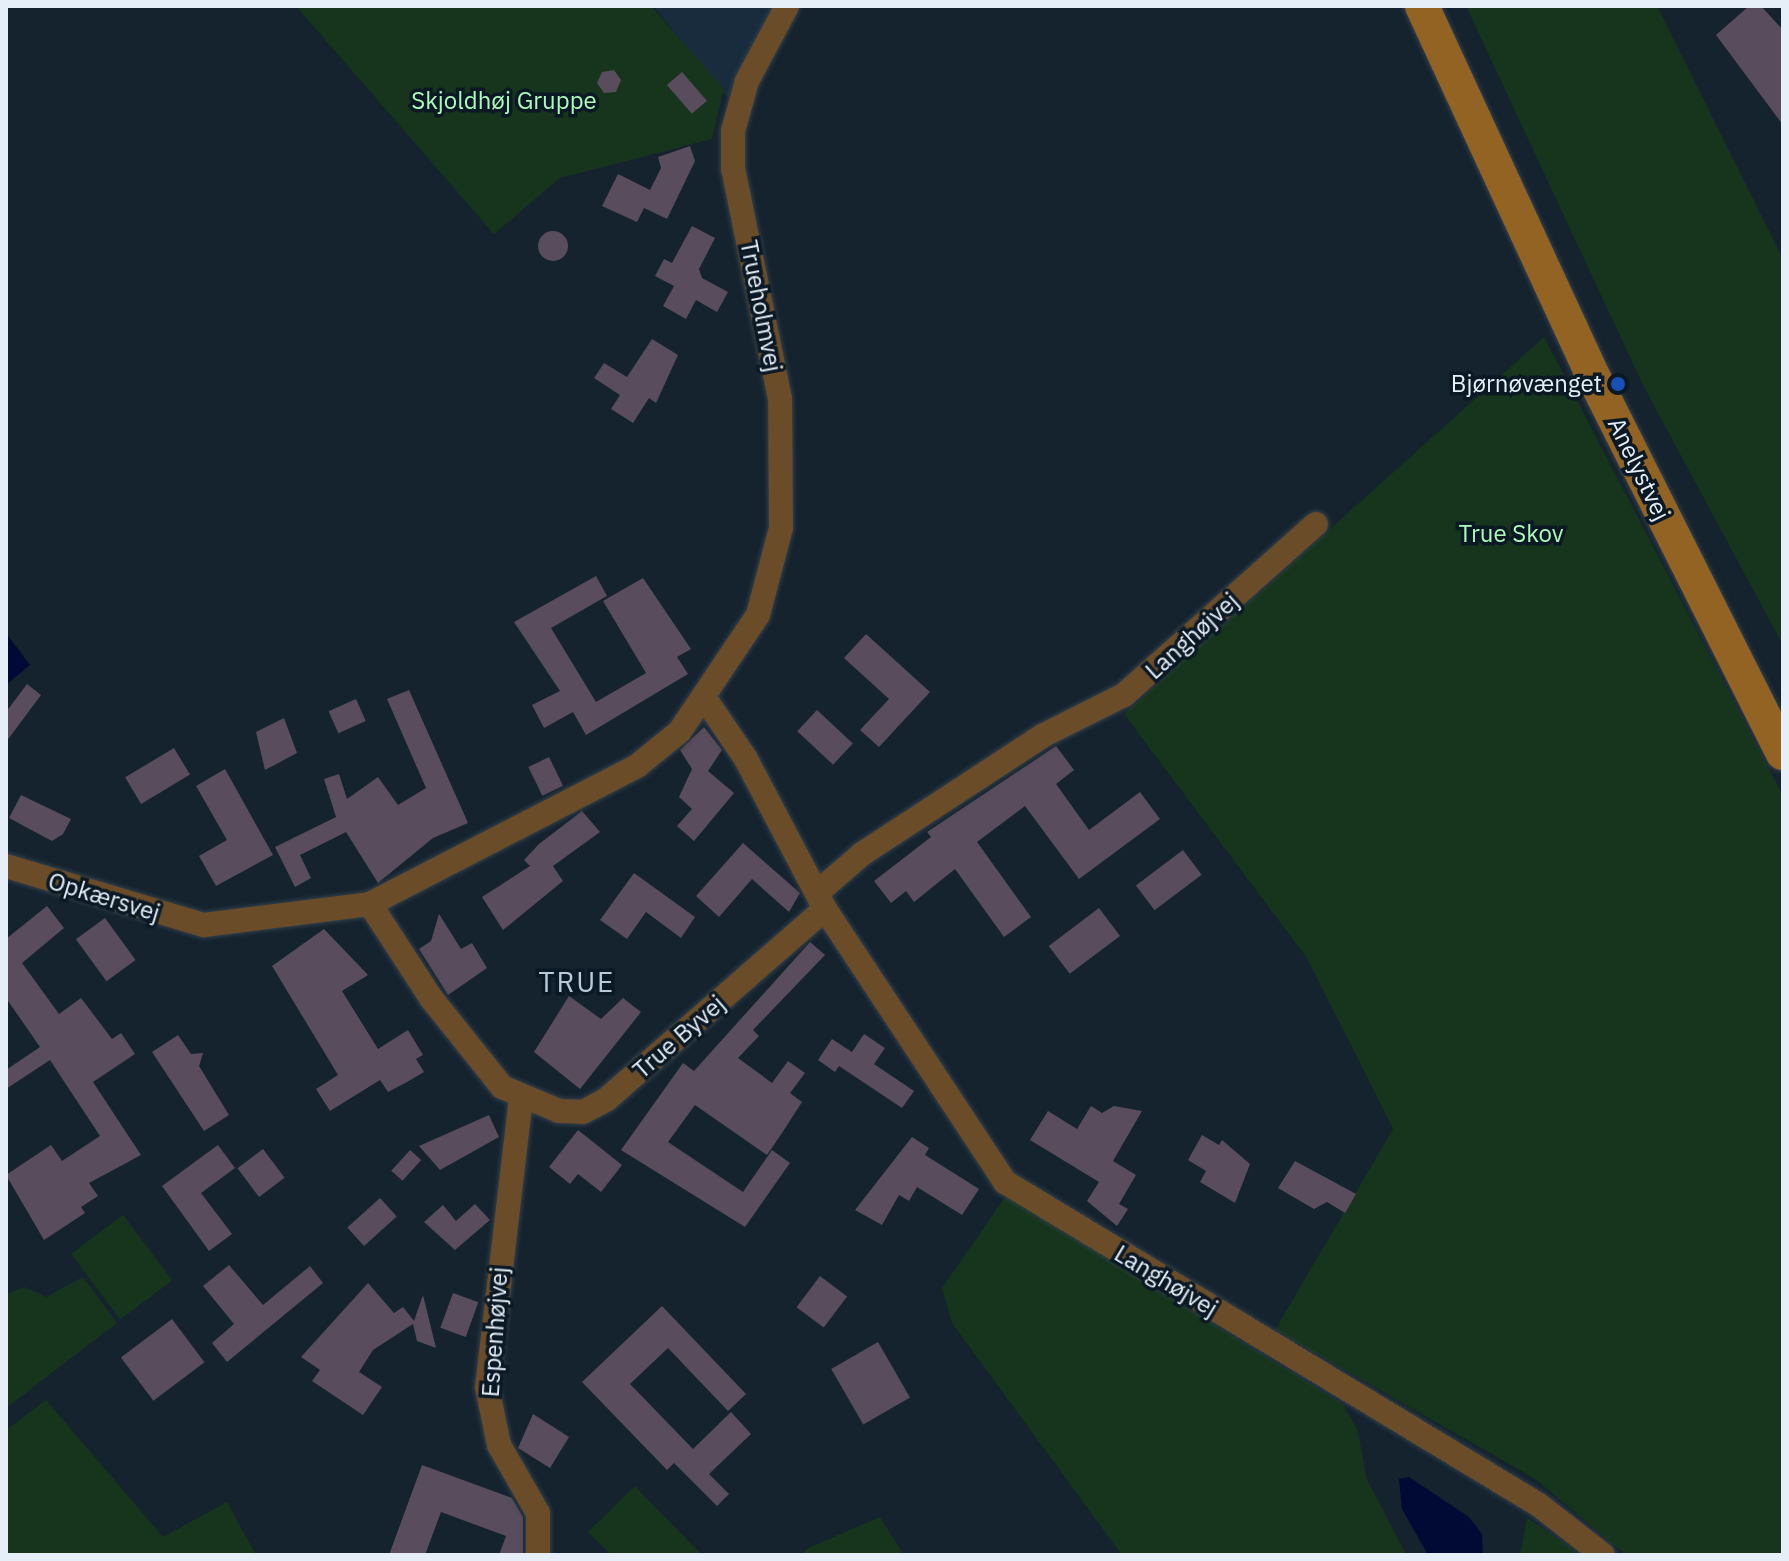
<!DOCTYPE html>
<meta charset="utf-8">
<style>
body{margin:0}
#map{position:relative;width:1789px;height:1561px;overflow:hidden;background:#15232f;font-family:"IBM Plex Sans",sans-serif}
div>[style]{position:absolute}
.built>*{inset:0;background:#182c3d}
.green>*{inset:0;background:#16351c;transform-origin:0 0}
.water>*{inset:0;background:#000a35}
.building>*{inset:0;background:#594c5c;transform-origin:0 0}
.round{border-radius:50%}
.roads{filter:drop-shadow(0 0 2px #32404b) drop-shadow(0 0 2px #32404b)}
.street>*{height:24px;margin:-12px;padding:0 12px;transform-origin:12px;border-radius:12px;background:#6a4c28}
.secondary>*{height:34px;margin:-17px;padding:0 17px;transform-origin:17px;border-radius:17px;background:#936324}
.dots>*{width:22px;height:22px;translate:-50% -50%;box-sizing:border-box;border:4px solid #0b1925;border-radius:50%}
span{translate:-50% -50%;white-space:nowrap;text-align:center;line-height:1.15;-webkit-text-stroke:7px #0b1925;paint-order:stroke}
.park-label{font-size:24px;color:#adfaba}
.street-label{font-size:24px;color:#e6eff8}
.poi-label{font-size:24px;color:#e6eff8}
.right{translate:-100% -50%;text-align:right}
.quarter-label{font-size:28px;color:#b8cadb;letter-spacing:2px}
.frame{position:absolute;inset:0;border:8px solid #e6eff8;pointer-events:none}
</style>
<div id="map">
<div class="built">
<div style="clip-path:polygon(653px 6px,778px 6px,729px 99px)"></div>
</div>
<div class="green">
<div style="clip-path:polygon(296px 6px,651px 6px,724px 89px,712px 139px,560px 178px,494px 234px)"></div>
<div style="clip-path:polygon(1466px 6px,1657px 6px,1783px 259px,1783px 645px,1644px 387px)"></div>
<div style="clip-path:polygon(1544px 337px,1783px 796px,1783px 1555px,1626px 1555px,1535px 1479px,1275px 1330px,1393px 1129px,1307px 958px,1124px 714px)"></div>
<div style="clip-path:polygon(1006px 1196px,1343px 1404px,1358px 1431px,1366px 1477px,1406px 1555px,1122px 1555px,952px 1323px,942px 1288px)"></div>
<div style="left:123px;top:1215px;width:82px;height:65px;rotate:53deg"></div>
<div style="clip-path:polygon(83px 1277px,117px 1323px,6px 1408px,6px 1294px,25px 1287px,46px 1297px)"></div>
<div style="clip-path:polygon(46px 1400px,163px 1537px,227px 1502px,256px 1555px,6px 1555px,6px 1430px)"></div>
<div style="clip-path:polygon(635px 1486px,702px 1555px,611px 1555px,588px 1532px)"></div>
<div style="clip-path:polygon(880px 1517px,904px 1555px,803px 1555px,806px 1549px)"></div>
<div style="clip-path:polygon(1527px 1518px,1565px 1543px,1579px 1555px,1520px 1555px)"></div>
</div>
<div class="water">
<div style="clip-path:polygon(6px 633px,30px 665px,6px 685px)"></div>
<div style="clip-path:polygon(1409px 1477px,1469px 1517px,1482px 1534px,1483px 1555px,1428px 1555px,1402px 1509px,1399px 1479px)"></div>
</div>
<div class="building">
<div style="clip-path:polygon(1749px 6px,1761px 6px,1783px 30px,1783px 125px,1716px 35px)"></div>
<div style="clip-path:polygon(614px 70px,621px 80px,616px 92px,604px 93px,597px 83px,602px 72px)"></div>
<div style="left:682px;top:72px;width:38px;height:20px;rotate:49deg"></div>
<div style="clip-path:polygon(690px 146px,695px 161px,667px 219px,644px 208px,637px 222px,602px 206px,618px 174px,650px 190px,661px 168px,658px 157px)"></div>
<div style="clip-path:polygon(692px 226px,715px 238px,699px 269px,702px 278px,728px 292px,717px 312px,696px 300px,686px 319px,663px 306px,674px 286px,655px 276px,664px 259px,672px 263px)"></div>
<div class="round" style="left:538px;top:231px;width:30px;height:30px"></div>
<div style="clip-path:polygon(652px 339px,678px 355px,656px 403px,649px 398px,633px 423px,611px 409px,620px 395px,594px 378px,604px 363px,627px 377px)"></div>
<div style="clip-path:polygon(596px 576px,607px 596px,551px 628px,596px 702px,646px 673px,603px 601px,643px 578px,691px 649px,677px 657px,688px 674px,586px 735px,573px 712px,544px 728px,532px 705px,560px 691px,514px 622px)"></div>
<div style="clip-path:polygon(866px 634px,930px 692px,879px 747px,860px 730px,889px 699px,844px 658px)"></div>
<div style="clip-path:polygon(27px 684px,41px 695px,6px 742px,6px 712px)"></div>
<div style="clip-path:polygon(409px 690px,468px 823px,433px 838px,378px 883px,346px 832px,300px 855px,311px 878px,295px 887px,275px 847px,336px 817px,324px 779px,339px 774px,347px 799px,378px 777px,398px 805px,426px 788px,387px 699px)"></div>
<div style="left:356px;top:699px;width:24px;height:30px;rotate:66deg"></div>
<div style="left:817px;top:710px;width:49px;height:29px;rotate:43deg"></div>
<div style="clip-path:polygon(284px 718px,297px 753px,265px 770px,256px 732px)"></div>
<div style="clip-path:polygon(704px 727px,722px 750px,708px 771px,734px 793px,694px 841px,677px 826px,692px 809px,679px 797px,692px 769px,680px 750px)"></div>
<div style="clip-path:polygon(1056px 746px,1074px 770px,1056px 784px,1089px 830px,1140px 792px,1160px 819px,1079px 879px,1025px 806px,977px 842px,1031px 917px,1004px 937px,955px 869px,914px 902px,906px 891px,891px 903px,874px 881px,931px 837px,927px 832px)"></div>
<div style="left:174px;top:748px;width:31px;height:57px;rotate:59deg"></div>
<div style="left:549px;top:757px;width:32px;height:23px;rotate:64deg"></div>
<div style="clip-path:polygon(225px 769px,273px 855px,216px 886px,199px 856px,227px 840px,196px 786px)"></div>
<div style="clip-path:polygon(21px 795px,71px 819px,63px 834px,52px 841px,9px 818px)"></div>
<div style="clip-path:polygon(582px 811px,600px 832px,553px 866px,563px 881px,503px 930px,482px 897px,530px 866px,524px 860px,539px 844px)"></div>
<div style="clip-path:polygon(743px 843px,800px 893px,789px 912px,752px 879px,719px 917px,696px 896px)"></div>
<div style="left:1183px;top:850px;width:31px;height:59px;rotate:53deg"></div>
<div style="clip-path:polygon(634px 873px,695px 917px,681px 938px,646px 912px,627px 939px,600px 920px)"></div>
<div style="clip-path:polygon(47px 906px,64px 928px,22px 963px,59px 1014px,81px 998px,112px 1039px,121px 1033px,135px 1054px,93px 1082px,141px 1155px,89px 1183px,98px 1196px,81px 1207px,85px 1213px,44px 1240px,6px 1175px,51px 1145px,62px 1161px,100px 1136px,50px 1060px,6px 1089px,6px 1070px,40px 1047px,6px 998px,6px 939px)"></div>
<div style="left:1099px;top:908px;width:35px;height:63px;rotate:53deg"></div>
<div style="clip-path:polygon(439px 914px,461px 949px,472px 943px,487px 968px,448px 995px,419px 949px,431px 941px)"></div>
<div style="left:105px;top:918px;width:52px;height:36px;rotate:54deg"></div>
<div style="clip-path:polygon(324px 929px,368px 975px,342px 991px,378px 1049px,408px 1030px,423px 1055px,416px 1059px,424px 1072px,407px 1082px,388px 1092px,380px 1080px,330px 1111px,316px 1089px,338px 1075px,272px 966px)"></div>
<div style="clip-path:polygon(810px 942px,825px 955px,753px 1030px,759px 1036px,738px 1058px,772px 1083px,788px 1061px,805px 1073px,790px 1093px,802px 1102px,782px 1133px,767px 1155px,695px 1105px,668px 1142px,743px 1192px,772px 1150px,790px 1163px,745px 1227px,621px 1150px,683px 1063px,694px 1071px)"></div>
<div style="clip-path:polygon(569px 996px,601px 1019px,623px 998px,641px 1012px,580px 1089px,534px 1052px)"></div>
<div style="clip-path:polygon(864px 1034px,885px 1048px,874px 1064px,914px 1091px,902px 1108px,839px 1066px,835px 1072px,818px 1060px,832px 1039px,852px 1052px)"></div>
<div style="clip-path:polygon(178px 1035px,191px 1054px,203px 1053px,199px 1066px,229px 1115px,204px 1131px,152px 1052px)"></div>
<div style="clip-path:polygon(1091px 1106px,1102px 1113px,1114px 1106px,1142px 1111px,1113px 1161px,1136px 1175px,1119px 1204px,1128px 1209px,1117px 1226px,1087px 1201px,1099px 1182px,1030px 1140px,1048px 1111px,1077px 1129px)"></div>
<div style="clip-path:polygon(489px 1115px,499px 1137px,440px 1170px,419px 1146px)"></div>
<div style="clip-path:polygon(578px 1130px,622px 1165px,601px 1192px,578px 1174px,570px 1184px,549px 1167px)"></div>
<div style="clip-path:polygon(1202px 1135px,1219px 1145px,1222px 1140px,1250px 1164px,1235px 1203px,1200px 1182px,1206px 1171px,1188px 1160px)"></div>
<div style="clip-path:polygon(912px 1137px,929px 1148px,925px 1155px,979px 1189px,962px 1215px,917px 1187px,909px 1201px,899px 1195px,882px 1225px,855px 1210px)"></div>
<div style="clip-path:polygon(218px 1145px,235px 1168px,201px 1193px,232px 1234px,209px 1251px,162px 1186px)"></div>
<div style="left:263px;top:1149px;width:36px;height:32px;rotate:53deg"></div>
<div style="left:410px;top:1150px;width:15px;height:28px;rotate:42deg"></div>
<div style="clip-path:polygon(1295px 1161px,1356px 1194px,1345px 1213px,1327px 1202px,1314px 1209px,1278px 1188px)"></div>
<div style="left:380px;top:1198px;width:25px;height:44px;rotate:48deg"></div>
<div style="clip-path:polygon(475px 1204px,490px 1220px,455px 1250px,424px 1222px,443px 1205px,456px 1221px)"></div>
<div style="clip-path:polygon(229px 1265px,263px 1305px,310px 1266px,323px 1283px,227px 1362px,212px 1343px,234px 1324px,203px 1286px)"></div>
<div style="left:820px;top:1276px;width:34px;height:39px;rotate:37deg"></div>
<div style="clip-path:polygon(368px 1283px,394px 1313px,403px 1307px,414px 1321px,423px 1295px,436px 1348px,417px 1341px,413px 1324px,373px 1350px,359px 1372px,382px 1387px,363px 1415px,312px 1381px,320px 1370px,301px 1357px)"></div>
<div style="left:453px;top:1293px;width:27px;height:37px;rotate:20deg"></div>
<div style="clip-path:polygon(662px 1306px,746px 1394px,728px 1411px,668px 1348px,630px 1384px,693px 1449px,731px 1412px,751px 1434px,709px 1474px,729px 1494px,717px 1506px,674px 1463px,667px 1470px,582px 1382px)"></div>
<div style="left:172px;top:1319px;width:54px;height:64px;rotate:53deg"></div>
<div style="left:878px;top:1342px;width:64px;height:54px;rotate:60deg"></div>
<div style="clip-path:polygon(533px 1414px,569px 1437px,550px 1468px,518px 1448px)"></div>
<div style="clip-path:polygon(422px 1465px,512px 1498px,523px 1517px,523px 1555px,499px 1555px,506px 1536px,441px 1512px,425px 1555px,389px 1555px)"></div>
</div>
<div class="roads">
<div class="street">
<div style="left:6px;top:866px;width:207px;rotate:16.6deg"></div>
<div style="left:204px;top:925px;width:167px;rotate:-7.2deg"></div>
<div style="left:370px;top:904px;width:301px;rotate:-27.3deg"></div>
<div style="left:637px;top:766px;width:55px;rotate:-39.1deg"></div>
<div style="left:680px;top:731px;width:140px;rotate:-56.1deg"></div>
<div style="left:758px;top:615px;width:90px;rotate:-75.2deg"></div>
<div style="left:781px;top:528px;width:129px;rotate:-90.4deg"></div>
<div style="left:780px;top:399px;width:235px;rotate:-101.5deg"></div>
<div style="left:733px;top:169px;width:38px;rotate:-90deg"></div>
<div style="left:733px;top:131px;width:52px;rotate:-74.4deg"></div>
<div style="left:747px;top:81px;width:85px;rotate:-61.9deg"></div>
<div style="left:818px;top:892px;width:58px;rotate:-40.8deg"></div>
<div style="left:862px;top:854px;width:217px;rotate:-33.2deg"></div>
<div style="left:1044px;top:735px;width:89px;rotate:-26.6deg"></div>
<div style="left:1124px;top:695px;width:257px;rotate:-41.7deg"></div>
<div style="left:370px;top:904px;width:112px;rotate:57deg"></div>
<div style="left:431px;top:998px;width:114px;rotate:51.4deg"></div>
<div style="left:502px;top:1087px;width:62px;rotate:22.8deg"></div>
<div style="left:559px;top:1111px;width:24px;rotate:2deg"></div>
<div style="left:583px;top:1112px;width:27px;rotate:-28deg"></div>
<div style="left:607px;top:1099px;width:289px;rotate:-41.1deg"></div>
<div style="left:825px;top:909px;width:170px;rotate:-117.8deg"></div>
<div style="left:746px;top:759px;width:71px;rotate:-124.1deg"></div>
<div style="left:825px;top:909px;width:327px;rotate:56.6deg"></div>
<div style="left:1005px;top:1182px;width:624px;rotate:31.17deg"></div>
<div style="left:1539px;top:1505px;width:81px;rotate:38deg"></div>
<div style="left:521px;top:1098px;width:291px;rotate:96.7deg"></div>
<div style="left:487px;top:1387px;width:59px;rotate:78.3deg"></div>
<div style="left:499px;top:1445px;width:78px;rotate:60.2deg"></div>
<div style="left:538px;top:1513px;width:42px;rotate:90deg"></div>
</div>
<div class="secondary">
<div style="left:1422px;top:6px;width:410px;rotate:65.2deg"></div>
<div style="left:1594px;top:378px;width:420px;rotate:63.3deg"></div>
</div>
</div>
<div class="dots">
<div style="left:1618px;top:384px;background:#1a4fb4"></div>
</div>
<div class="park-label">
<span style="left:504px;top:101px">Skjoldhøj Gruppe</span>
<span style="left:1511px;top:534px">True Skov</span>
</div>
<div class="street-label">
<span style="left:761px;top:306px;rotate:79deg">Trueholmvej</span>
<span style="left:1639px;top:469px;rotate:64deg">Anelystvej</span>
<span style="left:1192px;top:636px;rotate:-42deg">Langhøjvej</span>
<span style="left:104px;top:897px;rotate:17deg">Opkærsvej</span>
<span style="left:679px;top:1037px;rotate:-41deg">True Byvej</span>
<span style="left:1166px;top:1281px;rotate:31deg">Langhøjvej</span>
<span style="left:495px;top:1332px;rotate:-86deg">Espenhøjvej</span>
</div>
<div class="poi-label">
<span class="right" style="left:1602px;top:384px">Bjørnøvænget</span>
</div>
<div class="quarter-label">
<span style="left:577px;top:982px">TRUE</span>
</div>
<div class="frame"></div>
</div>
